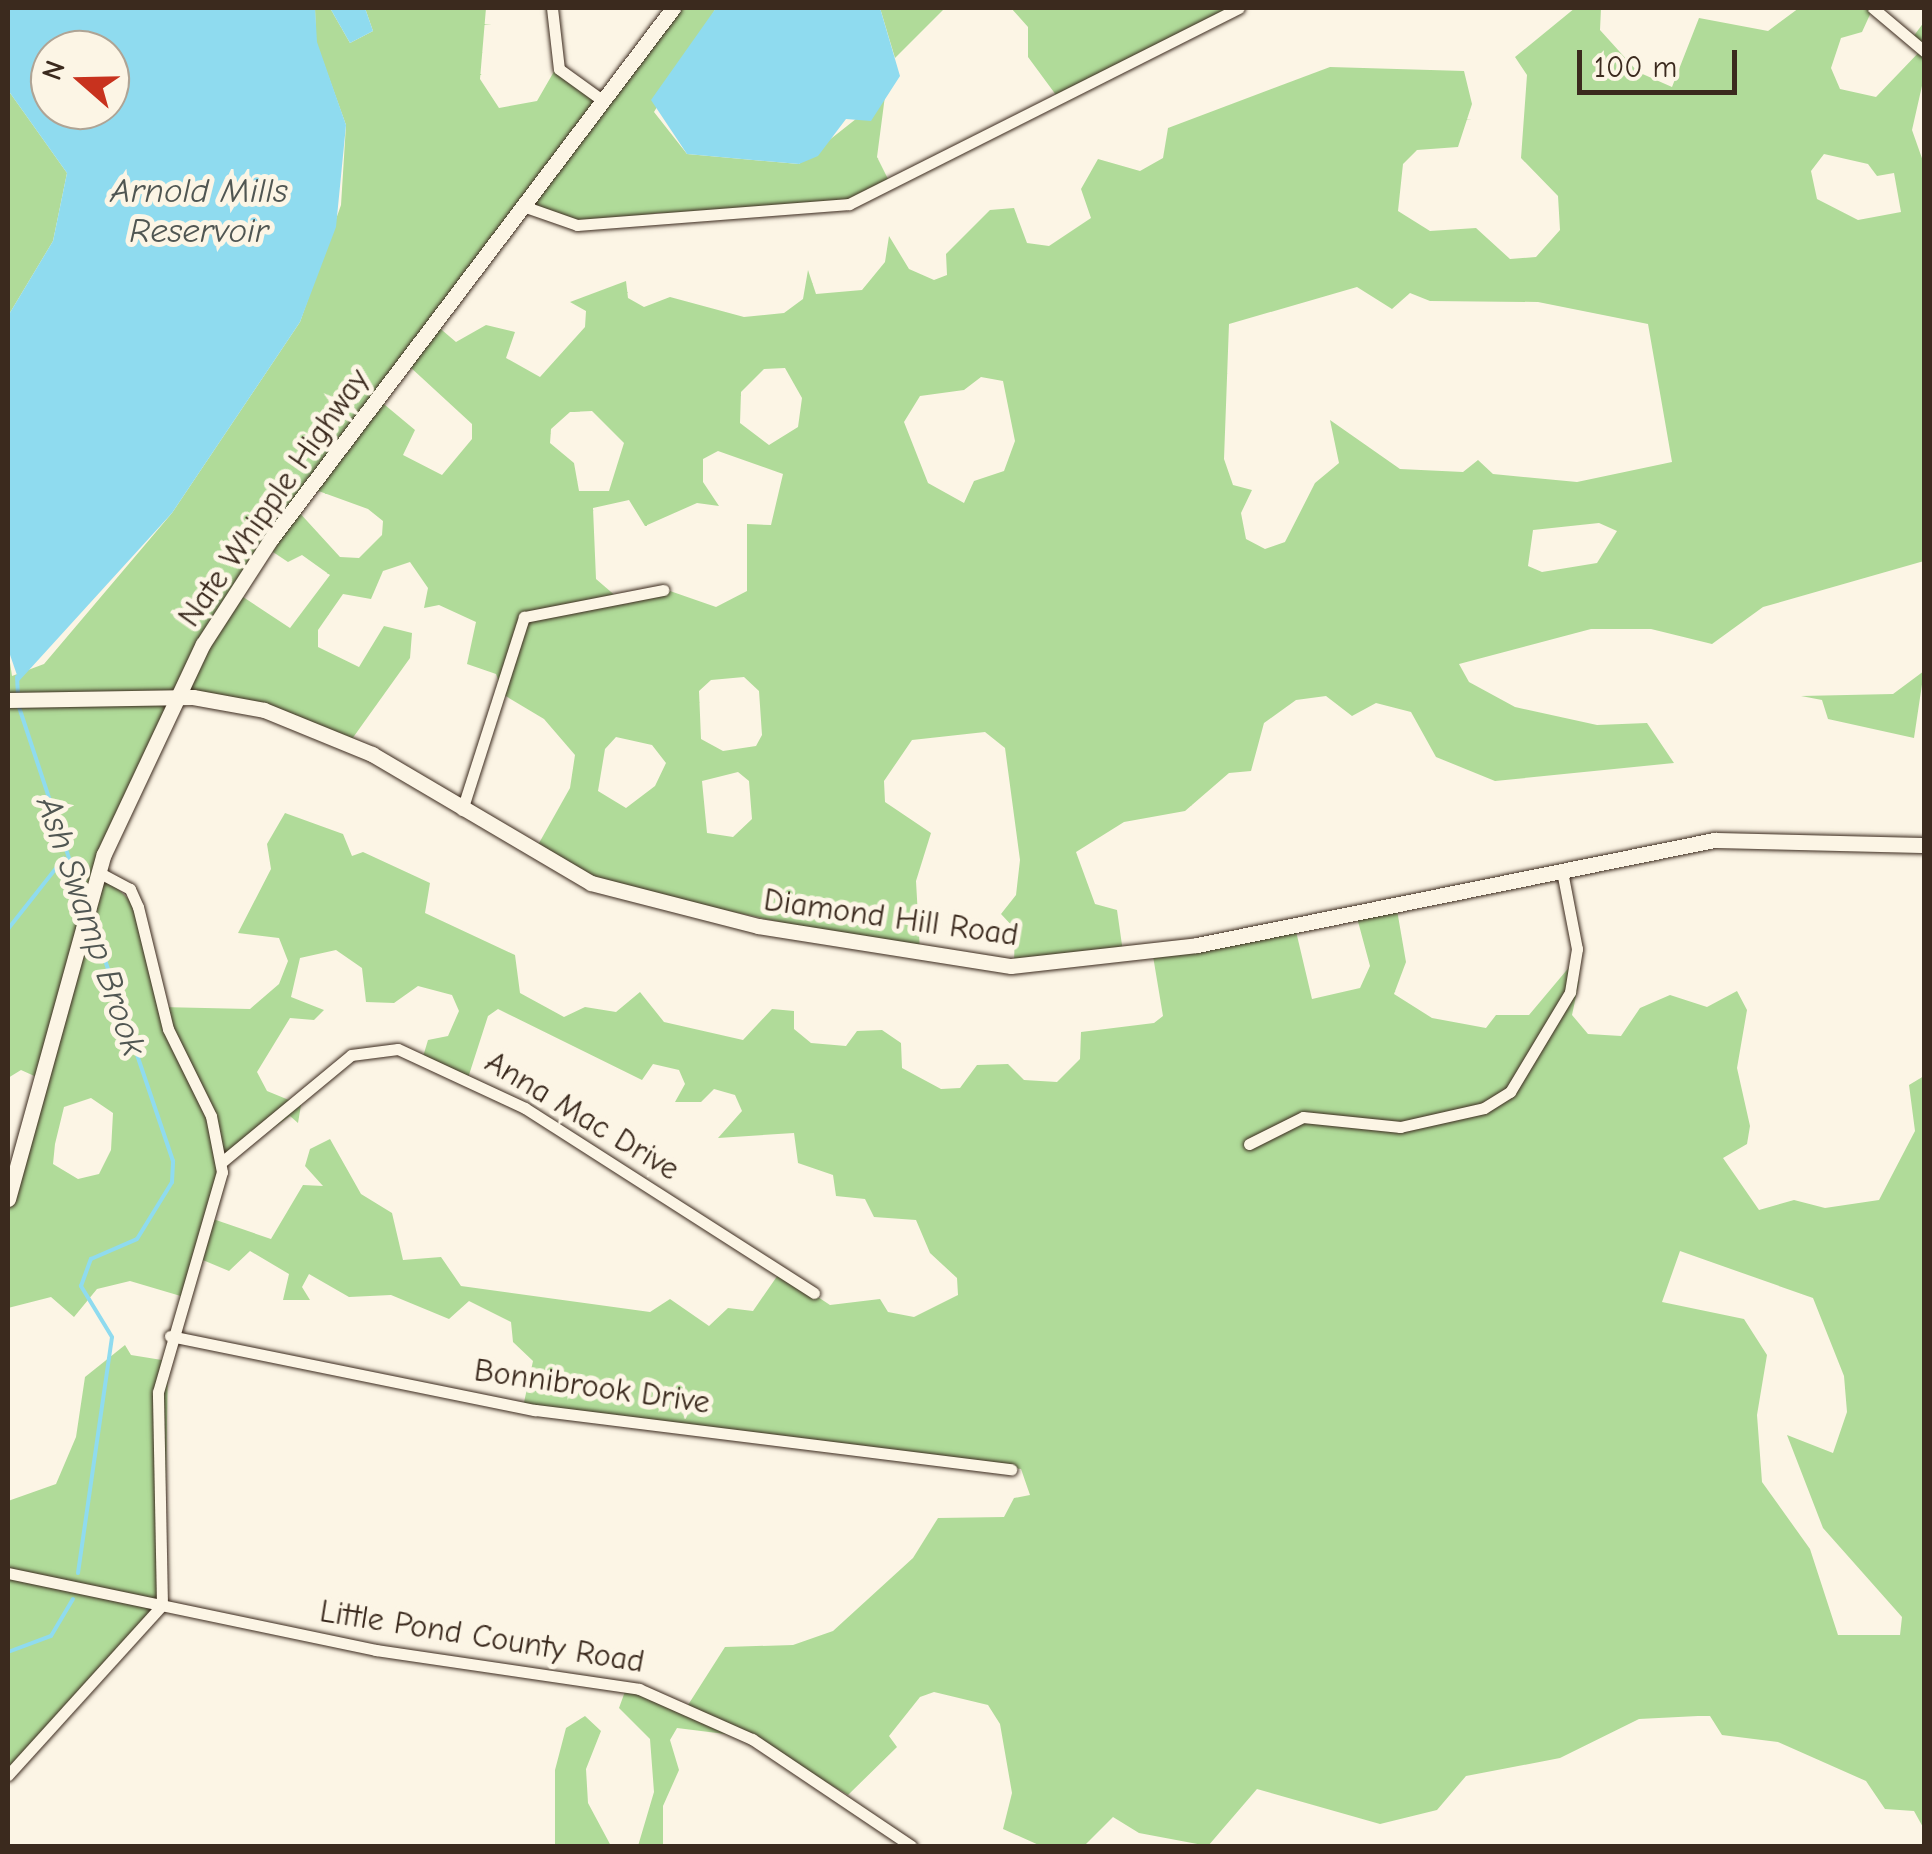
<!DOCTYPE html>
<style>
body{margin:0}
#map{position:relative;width:1932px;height:1854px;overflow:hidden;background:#fcf5e5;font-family:"Comic Neue",sans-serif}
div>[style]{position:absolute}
.green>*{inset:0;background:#b0db99}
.water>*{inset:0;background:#8fdbef}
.stream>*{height:4px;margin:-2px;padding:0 2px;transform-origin:2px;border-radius:2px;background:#8fdbef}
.roads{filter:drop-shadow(0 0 2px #3b2a1e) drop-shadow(0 0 2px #3b2a1e)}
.minor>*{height:11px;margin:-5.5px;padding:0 5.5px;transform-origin:5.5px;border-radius:5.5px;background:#fcf5e5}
.major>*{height:15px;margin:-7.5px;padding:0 7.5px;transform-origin:7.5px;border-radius:7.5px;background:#fcf5e5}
span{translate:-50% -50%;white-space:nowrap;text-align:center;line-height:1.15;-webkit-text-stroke:10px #fcf5e5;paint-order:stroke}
.street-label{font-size:32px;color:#3b2a1e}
.water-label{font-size:35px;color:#505652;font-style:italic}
.frame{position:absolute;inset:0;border:10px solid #3b2a1e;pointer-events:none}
.north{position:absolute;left:30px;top:30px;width:100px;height:100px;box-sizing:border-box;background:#fcf5e5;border:2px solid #afa495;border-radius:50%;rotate:290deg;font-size:28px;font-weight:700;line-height:40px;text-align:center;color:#3b2a1e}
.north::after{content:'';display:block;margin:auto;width:35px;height:45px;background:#c8321e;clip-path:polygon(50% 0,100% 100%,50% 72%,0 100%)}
.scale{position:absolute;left:1577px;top:50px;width:160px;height:45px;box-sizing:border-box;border:5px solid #3b2a1e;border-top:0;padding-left:12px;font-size:30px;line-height:35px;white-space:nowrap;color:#3b2a1e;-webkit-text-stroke:8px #fcf5e5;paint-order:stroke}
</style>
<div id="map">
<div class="green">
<div style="clip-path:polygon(evenodd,315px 8px,330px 8px,350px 43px,373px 31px,365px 8px,486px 8px,480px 79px,499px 108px,537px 101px,556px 68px,607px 98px,676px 8px,716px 8px,654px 112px,687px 154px,799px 164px,885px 96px,877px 157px,890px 183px,833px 211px,657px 213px,580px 227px,528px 207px,436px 325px,456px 342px,486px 325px,515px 332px,506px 358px,540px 377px,585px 327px,586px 311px,570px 302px,626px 281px,628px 298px,644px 307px,670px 297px,744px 317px,784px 313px,803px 299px,808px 270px,816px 294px,862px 290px,885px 262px,889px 236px,909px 269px,934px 280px,947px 275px,946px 254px,990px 210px,1014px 208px,1027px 243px,1049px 246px,1091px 218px,1081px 189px,1098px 159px,1140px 171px,1163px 158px,1168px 128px,1330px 67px,1464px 71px,1472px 104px,1458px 147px,1417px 150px,1403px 164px,1398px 211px,1430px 231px,1476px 228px,1510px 259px,1536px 257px,1560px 230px,1558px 196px,1521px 158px,1527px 75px,1515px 57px,1575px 8px,1601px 8px,1600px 30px,1638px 72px,1672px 87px,1699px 18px,1768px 31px,1799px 8px,1873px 8px,1862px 32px,1841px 38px,1831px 68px,1840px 89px,1876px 97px,1922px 49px,1913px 37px,1924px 22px,1924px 77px,1912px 130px,1924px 164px,1924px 561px,1763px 607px,1712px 644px,1651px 629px,1591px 629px,1459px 664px,1469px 682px,1515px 707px,1597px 725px,1647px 723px,1674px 763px,1495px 781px,1436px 757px,1411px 712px,1376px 703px,1352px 716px,1326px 696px,1296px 700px,1264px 723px,1251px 771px,1229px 773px,1185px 811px,1124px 822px,1076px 852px,1095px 904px,1117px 910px,1124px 959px,1014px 963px,1015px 929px,1001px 914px,1016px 895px,1020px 860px,1005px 748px,985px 732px,912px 740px,884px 781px,885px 802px,931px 833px,916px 881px,920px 952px,593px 882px,534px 852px,570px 788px,575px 755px,544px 719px,504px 695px,496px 674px,467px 664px,476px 622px,439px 605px,424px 608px,428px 588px,410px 562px,383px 571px,371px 599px,343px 594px,318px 630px,318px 647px,359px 667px,384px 626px,412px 633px,410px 658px,352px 739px,176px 696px,100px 872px,137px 907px,160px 1007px,250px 1009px,279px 984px,288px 961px,279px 938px,238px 933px,271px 869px,267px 844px,285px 813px,343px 834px,352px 856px,363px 852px,430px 883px,425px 913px,515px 955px,520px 993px,564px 1017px,585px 1007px,616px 1012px,640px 992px,664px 1022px,743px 1040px,772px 1009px,794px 1011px,794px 1029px,811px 1043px,846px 1046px,857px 1031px,882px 1030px,901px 1043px,902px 1068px,941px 1089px,960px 1088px,977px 1065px,1008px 1064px,1024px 1080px,1057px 1082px,1080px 1059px,1081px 1032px,1154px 1023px,1163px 1016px,1153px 956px,1295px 927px,1312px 999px,1360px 988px,1370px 966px,1356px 914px,1397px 910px,1406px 962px,1394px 994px,1432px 1018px,1486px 1028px,1496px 1015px,1529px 1015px,1571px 965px,1579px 982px,1572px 1015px,1588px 1034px,1621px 1036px,1640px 1008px,1670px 995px,1707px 1007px,1737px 991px,1747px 1010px,1737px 1068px,1750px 1126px,1747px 1144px,1723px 1158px,1759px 1210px,1794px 1200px,1825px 1208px,1879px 1200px,1915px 1131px,1909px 1085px,1924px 1076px,1924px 1829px,1914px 1811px,1885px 1809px,1866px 1781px,1778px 1742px,1722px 1735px,1710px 1716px,1698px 1716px,1639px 1719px,1560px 1758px,1466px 1776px,1437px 1810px,1380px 1824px,1257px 1789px,1208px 1846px,1139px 1833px,1113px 1817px,1084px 1846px,1041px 1846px,1003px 1829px,1012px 1793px,1000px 1724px,988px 1705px,934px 1692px,920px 1697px,889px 1736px,897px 1747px,848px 1795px,749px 1737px,677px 1728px,670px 1740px,679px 1770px,663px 1806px,663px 1846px,638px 1846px,654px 1792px,650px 1739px,619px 1708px,627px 1686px,688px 1705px,725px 1647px,793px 1645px,833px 1631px,913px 1558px,938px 1518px,1004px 1517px,1014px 1498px,1030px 1495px,1021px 1469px,523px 1407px,533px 1361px,513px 1342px,511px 1322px,469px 1301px,449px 1319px,391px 1295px,349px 1297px,309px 1274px,302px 1287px,310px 1300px,283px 1300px,289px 1274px,250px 1251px,229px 1271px,198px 1258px,184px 1297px,130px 1281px,97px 1289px,74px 1317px,51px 1297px,8px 1308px,8px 1203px,41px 1079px,21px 1070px,8px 1078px,8px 649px,12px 676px,44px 664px,172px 513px,300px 322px,341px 205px,346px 125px,316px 42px,315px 8px,1824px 154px,1868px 164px,1877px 176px,1894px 173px,1901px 212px,1858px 220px,1817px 199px,1811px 171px,1824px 154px,315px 8px,1357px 287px,1392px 309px,1410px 293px,1430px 301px,1538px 302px,1648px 324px,1672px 462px,1577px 482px,1493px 474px,1478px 460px,1463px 472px,1400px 469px,1330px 420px,1339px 463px,1315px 483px,1285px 542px,1265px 549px,1246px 539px,1241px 513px,1252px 490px,1233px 485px,1224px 459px,1229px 324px,1357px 287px,315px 8px,409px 366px,472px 424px,472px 439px,442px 475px,403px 455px,415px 430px,379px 400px,409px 366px,315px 8px,785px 368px,802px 398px,798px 427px,769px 445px,740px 423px,741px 392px,764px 369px,785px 368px,315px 8px,981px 377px,1003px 381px,1015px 441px,1004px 471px,974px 481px,964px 503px,928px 483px,904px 422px,920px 396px,964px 390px,981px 377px,315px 8px,592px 411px,624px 443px,609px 491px,579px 491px,574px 463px,550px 443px,551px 429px,570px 412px,592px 411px,315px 8px,718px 451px,783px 474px,771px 525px,747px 524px,747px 591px,716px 607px,670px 591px,625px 604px,596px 579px,593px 508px,629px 500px,645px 526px,697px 503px,719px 506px,703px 482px,703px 459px,718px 451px,315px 8px,313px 489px,368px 509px,383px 521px,382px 535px,359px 558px,340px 557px,297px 510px,313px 489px,315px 8px,1599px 523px,1617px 531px,1597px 563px,1542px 572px,1528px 566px,1533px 530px,1599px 523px,315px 8px,267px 548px,288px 562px,302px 555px,330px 575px,290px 628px,237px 593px,267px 548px,315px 8px,744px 677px,759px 691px,762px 735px,756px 746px,723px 751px,701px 739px,699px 691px,711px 680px,744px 677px,315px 8px,616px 737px,652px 745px,666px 763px,655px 786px,626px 808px,598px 791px,605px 749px,616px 737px,315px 8px,738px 772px,749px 781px,752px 819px,733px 837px,707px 833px,702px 781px,738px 772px,315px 8px,336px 950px,362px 968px,366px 1002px,394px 1003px,418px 986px,452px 995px,459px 1011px,448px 1036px,428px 1040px,422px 1060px,468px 1078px,488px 1016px,498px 1009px,642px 1080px,653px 1064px,679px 1070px,685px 1084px,675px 1102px,701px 1102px,714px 1089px,735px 1095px,742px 1111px,718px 1138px,794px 1133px,798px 1163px,833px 1175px,836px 1196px,865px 1199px,874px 1217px,916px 1220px,930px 1253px,957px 1278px,958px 1295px,914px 1317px,888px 1312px,880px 1299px,830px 1305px,780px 1272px,753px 1311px,728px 1308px,709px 1326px,670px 1299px,650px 1312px,461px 1286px,441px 1257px,403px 1260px,392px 1213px,361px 1194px,330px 1139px,310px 1149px,305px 1166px,323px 1186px,303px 1185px,271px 1239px,213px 1219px,228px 1160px,290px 1116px,298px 1123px,301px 1105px,267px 1091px,257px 1072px,290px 1018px,314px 1020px,324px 1010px,291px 997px,300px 958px,336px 950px,315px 8px,91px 1098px,113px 1113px,111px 1150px,99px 1174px,78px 1179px,53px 1164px,55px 1144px,64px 1107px,91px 1098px,315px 8px,1680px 1251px,1813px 1298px,1844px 1376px,1847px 1412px,1833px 1453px,1787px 1435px,1823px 1528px,1902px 1617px,1900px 1635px,1838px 1635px,1810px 1549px,1762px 1482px,1757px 1415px,1767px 1355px,1744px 1319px,1662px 1302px,1680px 1251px)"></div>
<div style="clip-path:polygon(880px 8px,945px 8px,895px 58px)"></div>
<div style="clip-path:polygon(1011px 8px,1240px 8px,1056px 95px,1028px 57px,1028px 27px)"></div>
<div style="clip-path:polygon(8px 90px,67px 173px,53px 241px,8px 316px)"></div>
<div style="clip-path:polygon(1924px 671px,1914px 738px,1828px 719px,1822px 700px,1801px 696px,1893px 694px)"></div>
<div style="clip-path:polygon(125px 1345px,131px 1355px,168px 1361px,164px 1605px,8px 1773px,8px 1501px,56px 1484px,76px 1437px,85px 1377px)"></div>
<div style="clip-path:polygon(585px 1716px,601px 1731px,586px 1769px,588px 1803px,611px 1846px,555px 1846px,555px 1770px,566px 1728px)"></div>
</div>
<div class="water">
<div style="clip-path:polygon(evenodd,8px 8px,315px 8px,317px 42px,346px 125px,336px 227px,300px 322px,172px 513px,19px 681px,8px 649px,8px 316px,53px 241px,67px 173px,8px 90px,8px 8px,50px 50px,110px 50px,110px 110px,50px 110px,50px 50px)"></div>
<div style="clip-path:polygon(330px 8px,365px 8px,373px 31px,350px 43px)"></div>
<div style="clip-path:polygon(716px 8px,880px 8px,900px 76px,871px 121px,846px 119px,818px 156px,799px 164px,687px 154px,651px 100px)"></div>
</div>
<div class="stream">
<div style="left:17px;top:677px;width:20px;rotate:87deg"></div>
<div style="left:19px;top:707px;width:204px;rotate:71.7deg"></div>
<div style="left:8px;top:929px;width:90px;rotate:-51.7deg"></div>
<div style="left:78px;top:1573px;width:238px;rotate:-81.8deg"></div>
<div style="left:112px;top:1337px;width:60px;rotate:-121.3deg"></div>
<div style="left:81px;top:1286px;width:29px;rotate:-70deg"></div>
<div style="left:91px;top:1259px;width:50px;rotate:-23.5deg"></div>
<div style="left:137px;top:1239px;width:67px;rotate:-58.4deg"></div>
<div style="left:172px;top:1182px;width:21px;rotate:-87deg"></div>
<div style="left:173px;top:1161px;width:256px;rotate:-108.7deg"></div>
<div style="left:8px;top:1652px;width:46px;rotate:-20.4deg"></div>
<div style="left:51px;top:1636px;width:43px;rotate:-59.3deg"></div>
</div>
<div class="roads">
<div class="minor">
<div style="left:552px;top:8px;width:61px;rotate:83.5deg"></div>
<div style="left:559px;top:69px;width:53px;rotate:35.8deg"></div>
<div style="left:1873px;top:8px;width:67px;rotate:40.1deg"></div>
<div style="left:523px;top:206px;width:57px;rotate:19.4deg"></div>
<div style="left:577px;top:225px;width:273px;rotate:-4.4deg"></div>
<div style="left:849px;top:204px;width:436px;rotate:-26.7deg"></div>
<div style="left:462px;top:810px;width:203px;rotate:-72.2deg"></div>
<div style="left:524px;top:617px;width:142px;rotate:-11deg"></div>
<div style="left:1249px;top:1144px;width:60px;rotate:-26.6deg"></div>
<div style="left:1303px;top:1117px;width:98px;rotate:5.9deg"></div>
<div style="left:1400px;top:1127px;width:86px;rotate:-12.7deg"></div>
<div style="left:1484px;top:1108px;width:31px;rotate:-32deg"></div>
<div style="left:1510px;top:1092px;width:117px;rotate:-59deg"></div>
<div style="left:1570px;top:992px;width:44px;rotate:-80.8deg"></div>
<div style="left:1577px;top:949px;width:79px;rotate:-100.9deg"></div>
<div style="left:223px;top:1161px;width:166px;rotate:-39.6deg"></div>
<div style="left:351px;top:1055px;width:47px;rotate:-7.3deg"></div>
<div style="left:398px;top:1049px;width:140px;rotate:24.9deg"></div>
<div style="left:525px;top:1108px;width:343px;rotate:32.6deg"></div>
<div style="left:170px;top:1336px;width:372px;rotate:11.5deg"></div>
<div style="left:535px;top:1410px;width:480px;rotate:7.1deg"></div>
<div style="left:8px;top:1573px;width:376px;rotate:11.8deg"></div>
<div style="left:376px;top:1650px;width:266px;rotate:8.4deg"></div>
<div style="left:639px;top:1689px;width:124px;rotate:23.9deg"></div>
<div style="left:752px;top:1739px;width:192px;rotate:33.9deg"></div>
<div style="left:8px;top:1775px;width:229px;rotate:-47.8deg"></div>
<div style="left:162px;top:1605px;width:213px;rotate:-91.1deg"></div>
<div style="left:158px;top:1392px;width:229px;rotate:-73.8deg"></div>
<div style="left:222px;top:1172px;width:57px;rotate:-101.1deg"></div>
<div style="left:211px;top:1116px;width:97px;rotate:-116.3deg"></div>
<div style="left:168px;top:1029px;width:126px;rotate:-103.8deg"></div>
<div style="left:138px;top:907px;width:20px;rotate:-114deg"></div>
<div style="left:130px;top:889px;width:36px;rotate:-152deg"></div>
</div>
<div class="major">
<div style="left:8px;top:700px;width:185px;rotate:-0.9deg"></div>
<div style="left:193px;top:697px;width:72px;rotate:10.4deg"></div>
<div style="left:264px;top:710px;width:117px;rotate:22.2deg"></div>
<div style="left:372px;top:754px;width:254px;rotate:30.5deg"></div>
<div style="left:591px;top:883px;width:172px;rotate:14.4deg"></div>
<div style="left:758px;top:926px;width:256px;rotate:9deg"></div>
<div style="left:1011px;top:966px;width:187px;rotate:-6.4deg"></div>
<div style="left:1197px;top:945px;width:528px;rotate:-11.48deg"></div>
<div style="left:1714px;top:840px;width:210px;rotate:1.4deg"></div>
<div style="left:8px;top:1199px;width:358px;rotate:-74.5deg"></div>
<div style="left:104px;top:854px;width:232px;rotate:-64.8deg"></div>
<div style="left:203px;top:644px;width:125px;rotate:-57.1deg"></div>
<div style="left:271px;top:539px;width:666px;rotate:-52.87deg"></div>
</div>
</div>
<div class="street-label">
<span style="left:274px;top:498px;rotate:-55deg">Nate Whipple Highway</span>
<span style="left:891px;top:918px;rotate:8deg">Diamond Hill Road</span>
<span style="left:582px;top:1116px;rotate:31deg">Anna Mac Drive</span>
<span style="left:592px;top:1387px;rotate:8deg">Bonnibrook Drive</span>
<span style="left:482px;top:1637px;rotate:9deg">Little Pond County Road</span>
</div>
<div class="water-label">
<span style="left:199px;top:211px">Arnold Mills<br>Reservoir</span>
<span style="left:91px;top:926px;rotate:71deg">Ash Swamp Brook</span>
</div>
<div class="frame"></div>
<div class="north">N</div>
<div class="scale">100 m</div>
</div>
